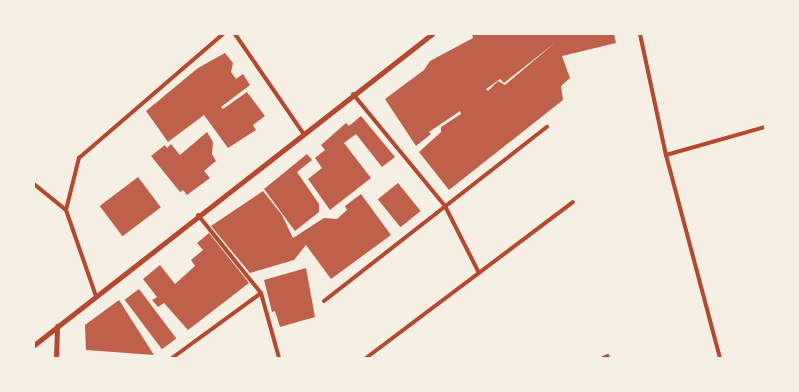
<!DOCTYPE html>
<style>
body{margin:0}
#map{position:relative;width:799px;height:392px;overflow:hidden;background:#f6efe4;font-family:Arial,sans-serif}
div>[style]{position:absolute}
.building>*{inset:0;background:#bf614a;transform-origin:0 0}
.service>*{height:4px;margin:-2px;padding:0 2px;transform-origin:2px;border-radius:2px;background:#b5482f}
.minor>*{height:5px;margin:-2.5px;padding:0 2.5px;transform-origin:2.5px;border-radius:2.5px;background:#b5482f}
span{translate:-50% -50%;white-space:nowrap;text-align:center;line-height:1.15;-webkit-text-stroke:5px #f6efe4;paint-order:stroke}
.frame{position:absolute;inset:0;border:35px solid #f6efe4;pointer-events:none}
</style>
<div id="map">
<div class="building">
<div style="clip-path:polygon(evenodd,472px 34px,614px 34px,616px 43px,562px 56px,570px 78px,561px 86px,563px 100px,449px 190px,419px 152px,441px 132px,441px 127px,461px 114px,460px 111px,429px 132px,431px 134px,416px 146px,385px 99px,424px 70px,430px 61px,473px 38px,472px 34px,556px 42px,505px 85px,498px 81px,488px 91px,486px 89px,500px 79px,504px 83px,556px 42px)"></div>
<div style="clip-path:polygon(225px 53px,233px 63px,231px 72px,236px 79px,243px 74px,250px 85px,221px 107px,223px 109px,247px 92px,265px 116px,253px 125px,256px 130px,228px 148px,204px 115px,168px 142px,146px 111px,198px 68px)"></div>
<div style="clip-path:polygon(361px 116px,395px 157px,382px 167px,356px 134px,344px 143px,371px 178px,330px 210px,308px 179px,322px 168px,315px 158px,325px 150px,321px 145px,346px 123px,349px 126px)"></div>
<div style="clip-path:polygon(207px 132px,213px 142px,212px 154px,216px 161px,204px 171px,210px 178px,187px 195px,183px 190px,180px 192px,151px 156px,165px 145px,167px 148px,171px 144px,180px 155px)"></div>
<div style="clip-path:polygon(307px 154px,312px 160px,297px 172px,319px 204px,319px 212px,295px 231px,264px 189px)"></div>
<div style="left:138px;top:177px;width:38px;height:48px;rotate:53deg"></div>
<div style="left:398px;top:183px;width:36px;height:26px;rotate:51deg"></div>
<div style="clip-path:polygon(263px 191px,282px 215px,293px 238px,324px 218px,337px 219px,347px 210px,345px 206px,361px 194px,391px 235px,331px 279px,306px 245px,294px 260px,250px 273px,211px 226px)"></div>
<div style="clip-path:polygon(209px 233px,249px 283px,188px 330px,164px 303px,158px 307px,152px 300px,157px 297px,143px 279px,160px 265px,175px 284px,195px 266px,191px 260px,203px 250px,197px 243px)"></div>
<div style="clip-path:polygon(306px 268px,315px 317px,280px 327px,275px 311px,272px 312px,264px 280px)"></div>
<div style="left:139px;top:289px;width:62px;height:18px;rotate:53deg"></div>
<div style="clip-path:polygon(119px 300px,154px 355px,86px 350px,85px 325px)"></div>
</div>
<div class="service">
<div style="left:235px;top:34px;width:120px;rotate:55.5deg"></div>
<div style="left:640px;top:34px;width:124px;rotate:77.9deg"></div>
<div style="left:666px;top:155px;width:210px;rotate:75.1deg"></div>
<div style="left:353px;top:94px;width:145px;rotate:50.6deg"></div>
<div style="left:445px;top:206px;width:75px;rotate:63.1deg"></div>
<div style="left:666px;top:155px;width:103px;rotate:-15.8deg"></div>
<div style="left:34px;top:184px;width:41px;rotate:39.1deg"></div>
<div style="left:66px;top:210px;width:91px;rotate:70.8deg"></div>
<div style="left:66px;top:210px;width:54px;rotate:-76deg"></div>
<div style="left:79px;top:158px;width:190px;rotate:-40.7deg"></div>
<div style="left:198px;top:215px;width:100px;rotate:51.1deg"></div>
<div style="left:261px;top:293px;width:67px;rotate:74.5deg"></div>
<div style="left:324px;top:301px;width:283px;rotate:-38deg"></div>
<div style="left:172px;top:358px;width:110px;rotate:-36.1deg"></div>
<div style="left:366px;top:358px;width:259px;rotate:-37deg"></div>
<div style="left:603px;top:358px;width:5px;rotate:-22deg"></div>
</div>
<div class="minor">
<div style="left:34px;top:345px;width:505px;rotate:-38deg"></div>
<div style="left:56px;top:358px;width:32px;rotate:-88deg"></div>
</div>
<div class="frame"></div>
</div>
